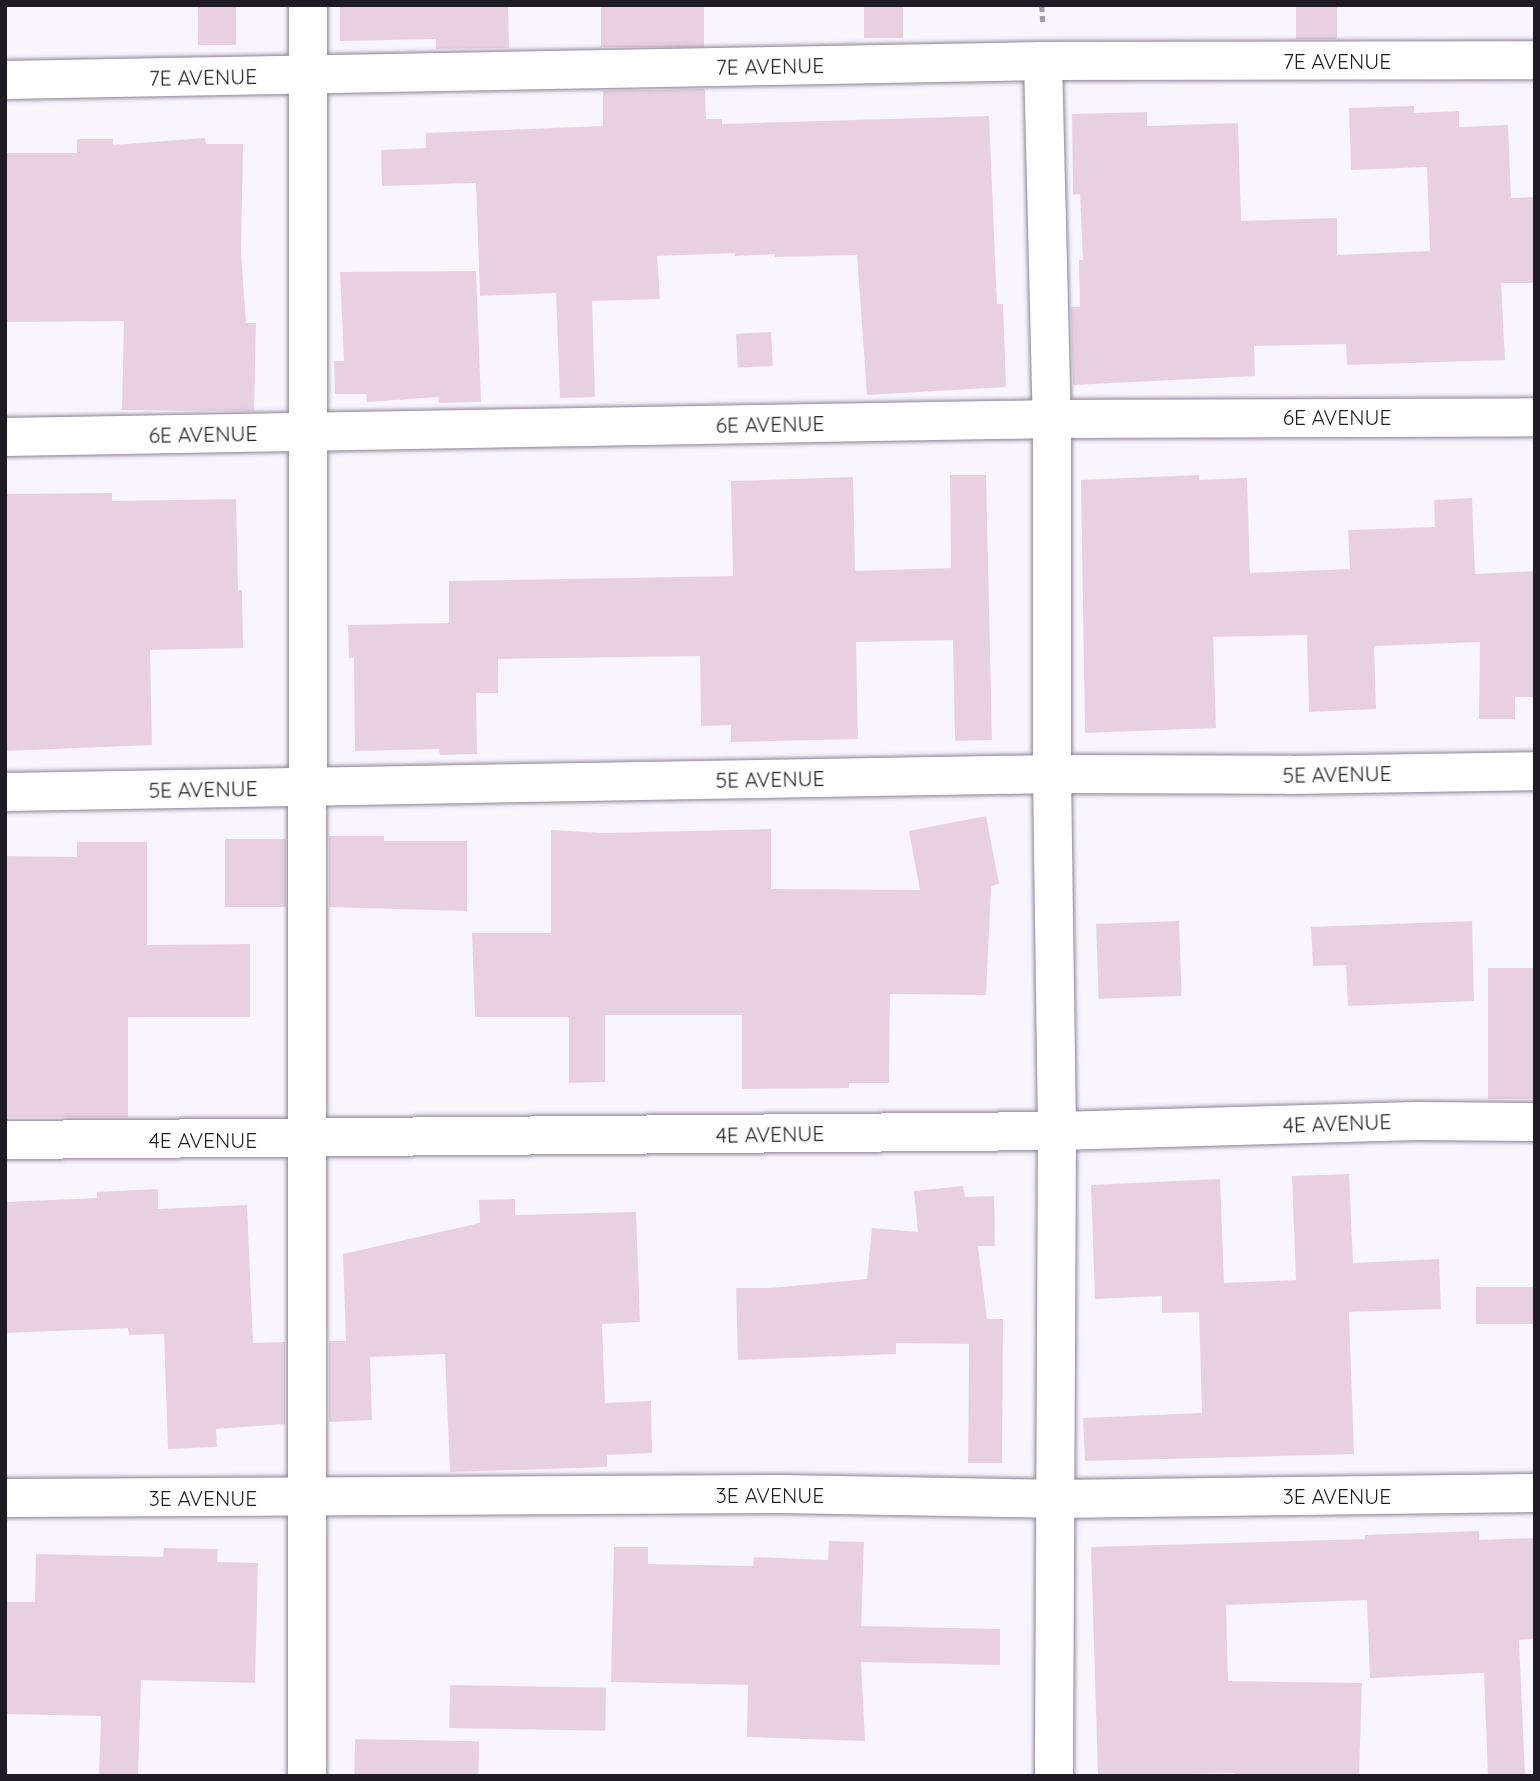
<!DOCTYPE html>
<style>
body{margin:0}
#map{position:relative;width:1540px;height:1781px;overflow:hidden;background:#f9f5ff;font-family:Quicksand,sans-serif}
div>[style]{position:absolute}
.building>*{inset:0;background:#e8d0e2;transform-origin:0 0}
.path>*{height:4.5px;margin-top:-2.25px;transform-origin:0;background:repeating-linear-gradient(90deg,#a29ea8 0 7px,transparent 0 10.5px)}
.roads{filter:drop-shadow(0 0 2px #8d8299) drop-shadow(0 0 2px #8d8299)}
.minor>*{height:38px;margin:-19px;padding:0 19px;transform-origin:19px;border-radius:19px;background:#fff}
span{translate:-50% -50%;white-space:nowrap;text-align:center;line-height:1.15;-webkit-text-stroke:6px #fff;paint-order:stroke}
.street-label{font-size:21px;color:#1f1b24}
.frame{position:absolute;inset:0;border:7px solid #1f1b24;pointer-events:none}
</style>
<div id="map">
<div class="building">
<div style="left:198px;top:5px;width:38px;height:40px"></div>
<div style="clip-path:polygon(340px 5px,508px 5px,509px 48px,436px 49px,436px 39px,340px 41px)"></div>
<div style="left:601px;top:5px;width:103px;height:42px"></div>
<div style="left:864px;top:5px;width:39px;height:33px"></div>
<div style="left:1296px;top:5px;width:41px;height:34px"></div>
<div style="clip-path:polygon(705px 89px,706px 119px,722px 119px,722px 124px,989px 116px,997px 304px,1003px 304px,1006px 387px,867px 395px,857px 255px,775px 257px,775px 254px,735px 256px,735px 253px,657px 256px,660px 299px,592px 301px,595px 397px,560px 398px,556px 293px,480px 296px,476px 183px,382px 186px,381px 150px,426px 148px,426px 133px,603px 126px,603px 91px)"></div>
<div style="clip-path:polygon(1414px 106px,1414px 113px,1459px 111px,1459px 127px,1508px 125px,1511px 198px,1535px 197px,1535px 283px,1501px 283px,1505px 360px,1347px 365px,1346px 344px,1254px 346px,1255px 376px,1073px 385px,1071px 307px,1080px 307px,1079px 260px,1083px 260px,1080px 194px,1073px 195px,1072px 114px,1147px 112px,1147px 126px,1238px 123px,1241px 221px,1337px 218px,1337px 255px,1430px 251px,1427px 167px,1351px 170px,1349px 108px)"></div>
<div style="clip-path:polygon(205px 138px,206px 144px,243px 144px,241px 252px,246px 323px,256px 323px,254px 411px,122px 410px,124px 321px,5px 322px,5px 153px,77px 153px,77px 139px,113px 139px,113px 145px)"></div>
<div style="clip-path:polygon(476px 271px,481px 402px,439px 403px,438px 397px,367px 402px,366px 394px,335px 394px,334px 361px,344px 361px,340px 272px)"></div>
<div style="left:771px;top:332px;width:34px;height:35px;rotate:87deg"></div>
<div style="clip-path:polygon(950px 475px,986px 475px,992px 740px,955px 741px,953px 640px,856px 642px,858px 739px,731px 742px,731px 725px,701px 726px,700px 656px,498px 659px,498px 693px,476px 693px,477px 754px,440px 755px,439px 749px,355px 751px,354px 658px,349px 658px,348px 625px,449px 623px,449px 581px,733px 576px,731px 481px,853px 477px,855px 571px,951px 568px)"></div>
<div style="clip-path:polygon(1199px 475px,1199px 480px,1247px 478px,1250px 573px,1350px 569px,1348px 530px,1435px 527px,1434px 500px,1472px 498px,1475px 574px,1535px 571px,1535px 697px,1515px 697px,1515px 719px,1479px 719px,1480px 642px,1374px 646px,1376px 709px,1309px 712px,1307px 635px,1213px 637px,1216px 728px,1085px 733px,1081px 480px)"></div>
<div style="clip-path:polygon(112px 493px,112px 501px,236px 499px,238px 590px,242px 590px,243px 648px,150px 650px,152px 745px,5px 751px,5px 494px)"></div>
<div style="clip-path:polygon(986px 816px,999px 884px,991px 886px,986px 995px,890px 994px,889px 1083px,849px 1083px,849px 1088px,742px 1089px,742px 1015px,605px 1015px,605px 1082px,569px 1083px,569px 1017px,475px 1017px,472px 933px,551px 933px,551px 830px,604px 833px,771px 829px,771px 889px,920px 890px,909px 831px)"></div>
<div style="clip-path:polygon(329px 836px,384px 836px,384px 841px,467px 841px,467px 911px,329px 907px)"></div>
<div style="left:225px;top:839px;width:61px;height:68px"></div>
<div style="clip-path:polygon(77px 842px,147px 842px,147px 945px,250px 944px,250px 1017px,128px 1017px,128px 1117px,5px 1117px,5px 856px,77px 857px)"></div>
<div style="left:1179px;top:921px;width:75px;height:83px;rotate:88deg"></div>
<div style="clip-path:polygon(1472px 921px,1474px 1001px,1348px 1006px,1346px 965px,1313px 966px,1311px 927px)"></div>
<div style="left:1535px;top:968px;width:131px;height:47px;rotate:90deg"></div>
<div style="clip-path:polygon(1349px 1174px,1353px 1263px,1439px 1259px,1441px 1309px,1349px 1312px,1354px 1454px,1085px 1461px,1083px 1418px,1202px 1413px,1199px 1312px,1162px 1313px,1162px 1296px,1095px 1299px,1091px 1185px,1220px 1179px,1224px 1283px,1296px 1280px,1292px 1176px)"></div>
<div style="clip-path:polygon(963px 1186px,965px 1197px,994px 1196px,995px 1246px,978px 1246px,987px 1319px,1003px 1319px,1002px 1463px,968px 1463px,969px 1344px,896px 1343px,896px 1354px,738px 1360px,736px 1288px,771px 1288px,867px 1279px,872px 1228px,918px 1232px,914px 1191px)"></div>
<div style="clip-path:polygon(158px 1189px,158px 1209px,247px 1205px,253px 1343px,285px 1342px,285px 1424px,216px 1429px,217px 1447px,168px 1449px,164px 1334px,129px 1335px,128px 1328px,5px 1333px,5px 1202px,97px 1198px,97px 1192px)"></div>
<div style="clip-path:polygon(515px 1199px,515px 1215px,636px 1212px,640px 1322px,602px 1324px,605px 1403px,651px 1401px,652px 1453px,607px 1455px,607px 1467px,450px 1472px,445px 1354px,370px 1357px,372px 1420px,329px 1422px,329px 1341px,346px 1341px,343px 1254px,480px 1223px,479px 1200px)"></div>
<div style="left:1535px;top:1287px;width:37px;height:59px;rotate:90deg"></div>
<div style="clip-path:polygon(1479px 1531px,1479px 1540px,1535px 1538px,1535px 1639px,1519px 1640px,1525px 1776px,1488px 1776px,1484px 1673px,1370px 1678px,1367px 1600px,1226px 1605px,1228px 1681px,1362px 1683px,1359px 1776px,1235px 1776px,1235px 1773px,1098px 1776px,1091px 1547px,1365px 1539px,1365px 1535px)"></div>
<div style="clip-path:polygon(829px 1541px,864px 1542px,861px 1626px,1000px 1629px,1000px 1665px,861px 1662px,865px 1741px,747px 1737px,748px 1685px,611px 1682px,614px 1547px,648px 1547px,648px 1564px,753px 1566px,754px 1557px,828px 1560px)"></div>
<div style="clip-path:polygon(164px 1548px,218px 1549px,217px 1562px,258px 1563px,255px 1683px,141px 1680px,138px 1776px,99px 1776px,101px 1716px,5px 1714px,5px 1602px,35px 1602px,36px 1554px,163px 1557px)"></div>
<div style="left:450px;top:1685px;width:156px;height:43px;rotate:1deg"></div>
<div style="left:355px;top:1739px;width:124px;height:37px;rotate:1deg"></div>
</div>
<div class="path">
<div style="left:1042px;top:5px;width:17px;rotate:87deg"></div>
</div>
<div class="roads">
<div class="minor">
<div style="left:1043px;top:61px;width:358px;rotate:88.6deg"></div>
<div style="left:1052px;top:419px;width:355px;rotate:90deg"></div>
<div style="left:1052px;top:774px;width:357px;rotate:89.2deg"></div>
<div style="left:1057px;top:1131px;width:645px;rotate:90.27deg"></div>
<div style="left:5px;top:80px;width:1038px;rotate:-1.05deg"></div>
<div style="left:1043px;top:61px;width:492px;rotate:-0.1deg"></div>
<div style="left:5px;top:437px;width:1047px;rotate:-0.98deg"></div>
<div style="left:1052px;top:419px;width:483px;rotate:-0.2deg"></div>
<div style="left:5px;top:792px;width:1047px;rotate:-0.98deg"></div>
<div style="left:1052px;top:774px;width:239px;rotate:0.2deg"></div>
<div style="left:1291px;top:775px;width:244px;rotate:-0.9deg"></div>
<div style="left:5px;top:1140px;width:1052px;rotate:-0.49deg"></div>
<div style="left:1057px;top:1131px;width:359px;rotate:-1.6deg"></div>
<div style="left:1416px;top:1121px;width:119px;rotate:0.5deg"></div>
<div style="left:5px;top:1498px;width:775px;rotate:-0.3deg"></div>
<div style="left:780px;top:1494px;width:273px;rotate:1deg"></div>
<div style="left:1053px;top:1499px;width:482px;rotate:-0.7deg"></div>
<div style="left:307px;top:1776px;width:1771px;rotate:-89.97deg"></div>
</div>
</div>
<div class="street-label">
<span style="left:1337px;top:61px">7E AVENUE</span>
<span style="left:770px;top:66px;rotate:-1deg">7E AVENUE</span>
<span style="left:203px;top:77px;rotate:-1deg">7E AVENUE</span>
<span style="left:1337px;top:417px">6E AVENUE</span>
<span style="left:770px;top:424px;rotate:-1deg">6E AVENUE</span>
<span style="left:203px;top:434px;rotate:-1deg">6E AVENUE</span>
<span style="left:1337px;top:774px;rotate:-1deg">5E AVENUE</span>
<span style="left:770px;top:779px;rotate:-1deg">5E AVENUE</span>
<span style="left:203px;top:789px;rotate:-1deg">5E AVENUE</span>
<span style="left:1337px;top:1123px;rotate:-2deg">4E AVENUE</span>
<span style="left:770px;top:1134px;rotate:-1deg">4E AVENUE</span>
<span style="left:203px;top:1140px">4E AVENUE</span>
<span style="left:770px;top:1495px">3E AVENUE</span>
<span style="left:1337px;top:1496px">3E AVENUE</span>
<span style="left:203px;top:1498px">3E AVENUE</span>
</div>
<div class="frame"></div>
</div>
